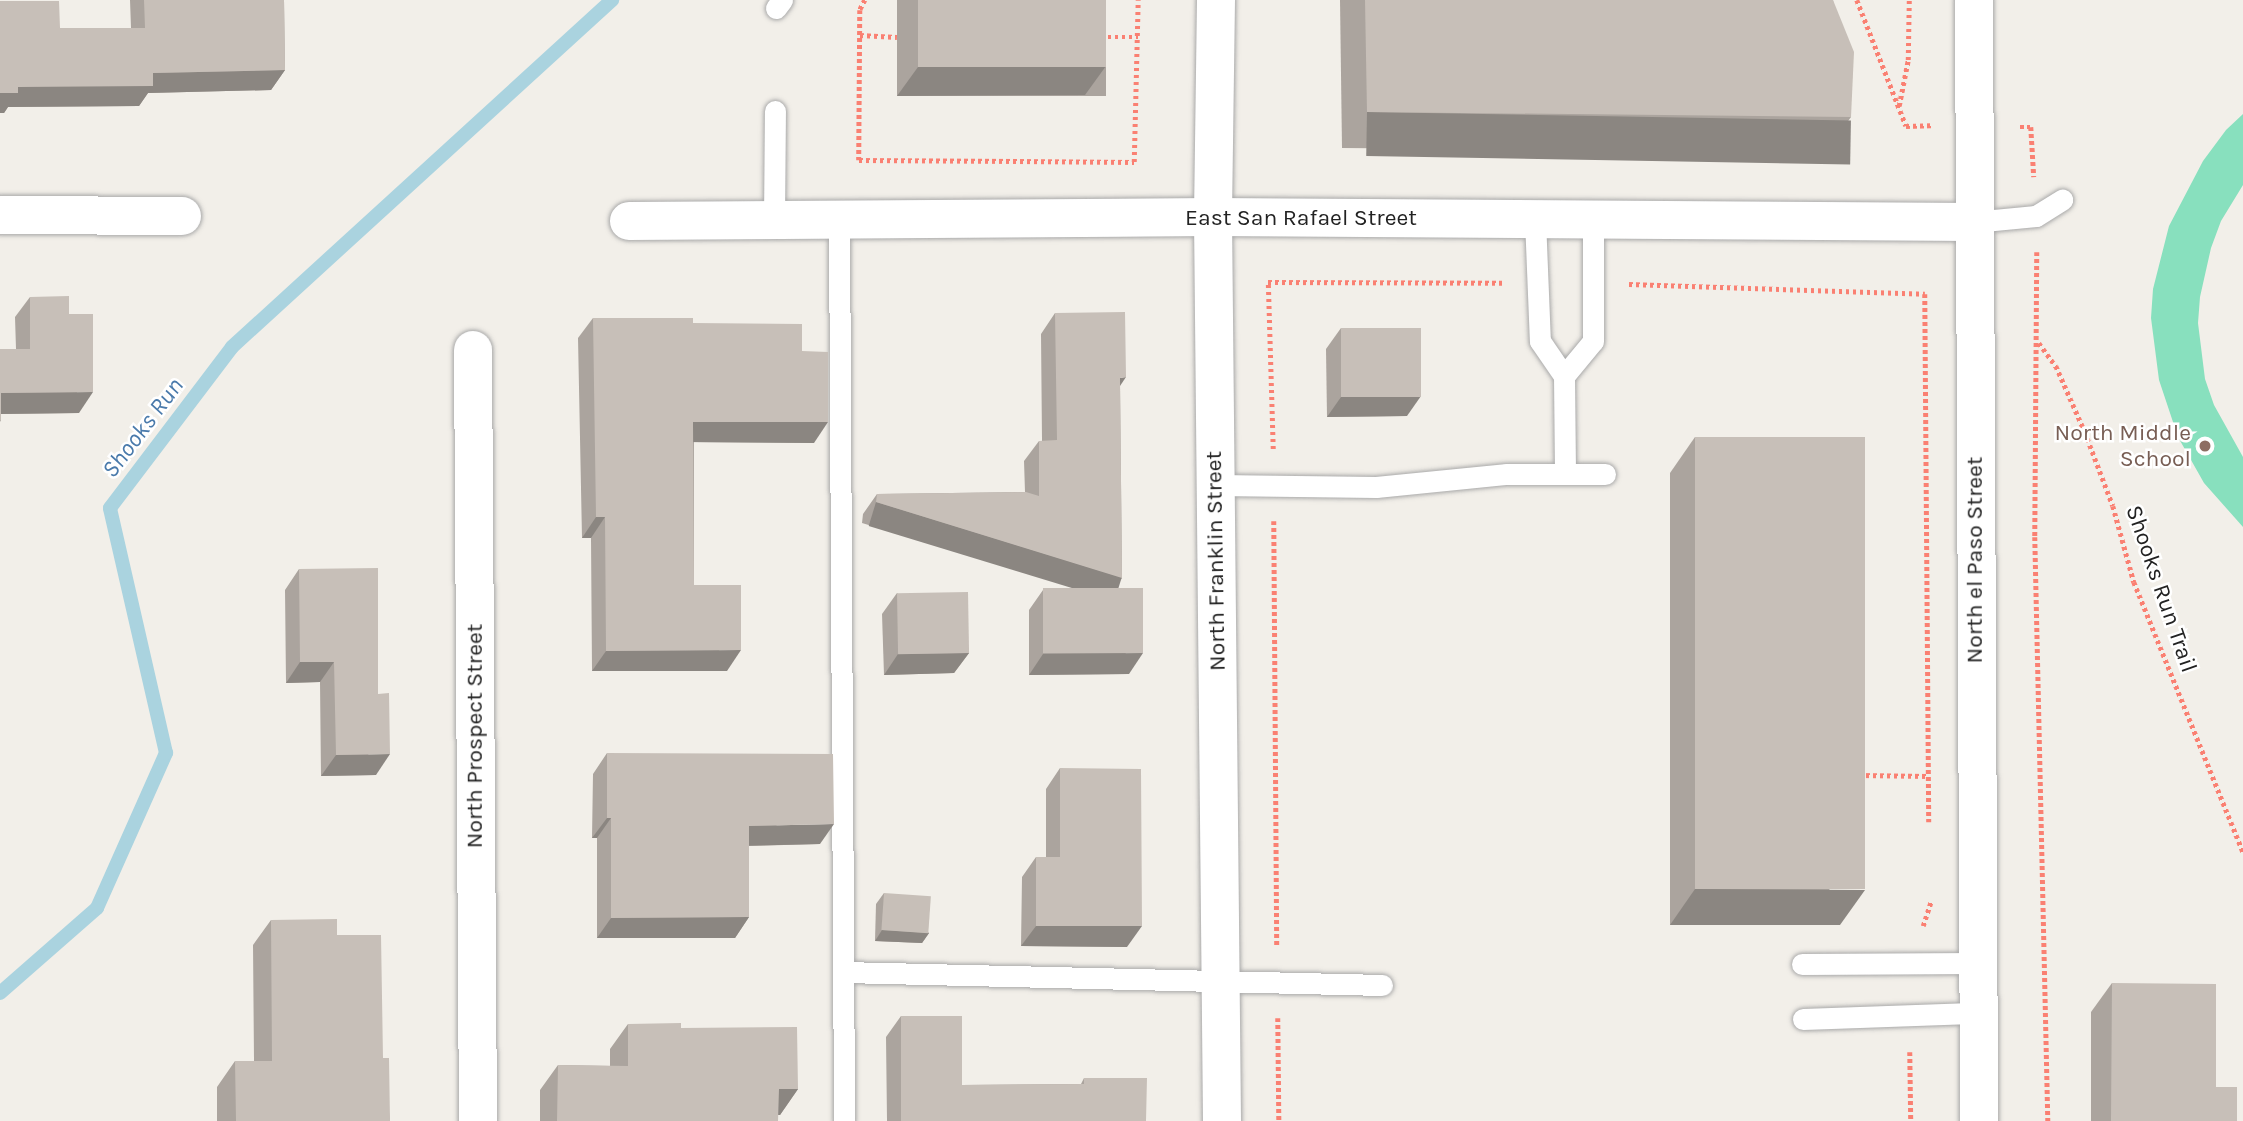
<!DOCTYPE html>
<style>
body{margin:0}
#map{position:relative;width:2243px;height:1121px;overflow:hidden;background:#f2efe9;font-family:Karla,sans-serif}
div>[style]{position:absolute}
.pitch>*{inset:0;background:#88e0be}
.stream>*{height:14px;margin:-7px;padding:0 7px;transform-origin:7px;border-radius:7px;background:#aad3df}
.path>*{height:4.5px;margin-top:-2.25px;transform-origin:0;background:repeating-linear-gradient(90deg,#fa8072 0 3.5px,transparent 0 7px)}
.roads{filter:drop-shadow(0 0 2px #a9a9a9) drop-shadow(0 0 2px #a9a9a9)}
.lane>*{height:21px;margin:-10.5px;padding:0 10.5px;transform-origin:10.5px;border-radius:10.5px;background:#fff}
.street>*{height:38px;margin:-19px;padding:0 19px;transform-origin:19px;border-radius:19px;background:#fff}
.wall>*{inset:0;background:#aba49e;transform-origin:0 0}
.shaded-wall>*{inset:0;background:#8b8681;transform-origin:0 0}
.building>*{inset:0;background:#c7bfb8;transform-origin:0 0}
.dots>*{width:19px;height:19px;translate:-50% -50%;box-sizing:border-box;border:4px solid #fff;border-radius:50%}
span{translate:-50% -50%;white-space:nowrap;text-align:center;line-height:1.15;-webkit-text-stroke:5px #fff;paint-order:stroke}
.street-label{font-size:23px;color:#222}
.education-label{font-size:23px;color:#785e54}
.right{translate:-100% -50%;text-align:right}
.water-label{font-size:24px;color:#4a7aab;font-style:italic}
</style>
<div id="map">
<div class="pitch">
<div style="clip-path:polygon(2243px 114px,2243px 185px,2221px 221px,2211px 248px,2200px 297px,2198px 323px,2205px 379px,2214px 405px,2243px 457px,2243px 527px,2204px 483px,2178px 437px,2159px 380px,2151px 318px,2153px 289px,2169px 226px,2203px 161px,2226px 130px)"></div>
</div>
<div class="stream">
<div style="left:0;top:993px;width:129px;rotate:-41.2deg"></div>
<div style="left:97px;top:908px;width:170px;rotate:-66deg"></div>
<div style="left:166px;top:753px;width:251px;rotate:-102.9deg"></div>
<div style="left:110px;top:508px;width:202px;rotate:-52.8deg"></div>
<div style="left:232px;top:347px;width:515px;rotate:-42.4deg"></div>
</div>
<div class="path">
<div style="left:865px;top:0;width:11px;rotate:117deg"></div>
<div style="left:860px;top:10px;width:150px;rotate:90.4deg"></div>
<div style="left:859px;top:160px;width:275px;rotate:0.4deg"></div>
<div style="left:1134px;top:162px;width:162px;rotate:-88.6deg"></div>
<div style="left:1857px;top:0;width:135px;rotate:68.7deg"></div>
<div style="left:1906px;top:126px;width:25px;rotate:-2deg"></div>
<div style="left:860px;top:35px;width:37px;rotate:3deg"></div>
<div style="left:1101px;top:37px;width:37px"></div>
<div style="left:1899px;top:106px;width:47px;rotate:-78.9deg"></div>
<div style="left:1908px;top:60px;width:60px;rotate:-89deg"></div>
<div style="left:2020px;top:127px;width:11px"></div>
<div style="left:2031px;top:127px;width:50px;rotate:86.6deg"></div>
<div style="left:2037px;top:252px;width:285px;rotate:90.4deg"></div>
<div style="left:2035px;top:537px;width:584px;rotate:88.72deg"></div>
<div style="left:1629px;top:284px;width:296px;rotate:1.9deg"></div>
<div style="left:1925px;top:294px;width:528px;rotate:89.57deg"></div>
<div style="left:2039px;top:343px;width:29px;rotate:54deg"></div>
<div style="left:2056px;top:366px;width:72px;rotate:66.3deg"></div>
<div style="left:2085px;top:432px;width:79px;rotate:69.3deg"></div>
<div style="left:2113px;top:506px;width:79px;rotate:74.6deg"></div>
<div style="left:2134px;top:582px;width:291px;rotate:68deg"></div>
<div style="left:1273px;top:449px;width:167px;rotate:-91.7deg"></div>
<div style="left:1268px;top:282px;width:234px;rotate:0.2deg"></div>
<div style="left:1274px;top:521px;width:425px;rotate:89.6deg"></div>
<div style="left:1859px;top:775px;width:69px;rotate:0.8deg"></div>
<div style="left:1923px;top:926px;width:26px;rotate:-72deg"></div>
<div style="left:1278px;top:1018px;width:103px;rotate:89.4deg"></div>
<div style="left:1910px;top:1052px;width:69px;rotate:89.2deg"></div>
</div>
<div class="roads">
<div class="lane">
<div style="left:776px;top:8px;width:10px;rotate:-53deg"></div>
<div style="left:1535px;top:219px;width:122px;rotate:87.7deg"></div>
<div style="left:1540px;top:341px;width:42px;rotate:55.6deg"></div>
<div style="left:1564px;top:376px;width:98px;rotate:89.4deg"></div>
<div style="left:774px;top:221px;width:110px;rotate:-89.5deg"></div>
<div style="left:839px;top:221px;width:900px;rotate:89.68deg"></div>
<div style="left:1973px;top:222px;width:63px;rotate:-5.4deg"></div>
<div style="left:2036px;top:216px;width:31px;rotate:-32deg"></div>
<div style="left:1564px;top:376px;width:45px;rotate:-50.4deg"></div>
<div style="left:1593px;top:341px;width:121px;rotate:-90deg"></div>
<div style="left:1216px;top:485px;width:160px;rotate:0.7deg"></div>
<div style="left:1376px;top:487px;width:132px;rotate:-5.7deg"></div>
<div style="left:1507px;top:474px;width:98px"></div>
<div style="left:1802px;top:964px;width:176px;rotate:-0.3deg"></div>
<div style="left:843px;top:972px;width:539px;rotate:1.38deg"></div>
<div style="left:1803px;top:1019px;width:176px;rotate:-2deg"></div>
</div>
<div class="street">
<div style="left:1216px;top:0;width:217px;rotate:90.8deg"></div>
<div style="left:1213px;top:217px;width:904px;rotate:89.43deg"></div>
<div style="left:1974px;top:0;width:1121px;rotate:89.74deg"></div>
<div style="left:0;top:215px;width:182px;rotate:0.3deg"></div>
<div style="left:629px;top:221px;width:584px;rotate:-0.39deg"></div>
<div style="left:1213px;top:217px;width:760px;rotate:0.38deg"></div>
<div style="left:473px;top:350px;width:771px;rotate:89.63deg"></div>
</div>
</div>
<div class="wall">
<div style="clip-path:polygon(130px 0,284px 0,285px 70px,271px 90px,148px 93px,139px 106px,8px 107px,4px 113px,0 113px,60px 28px,131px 28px)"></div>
<div style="left:897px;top:0;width:209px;height:96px"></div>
<div style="clip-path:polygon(1340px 0,1833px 0,1851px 117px,1826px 152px,1342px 148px)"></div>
<div style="clip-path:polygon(30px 297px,69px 314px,79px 413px,1px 414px,1px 420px,0 422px,0 349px,16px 349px,15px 317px)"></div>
<div style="clip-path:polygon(1055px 313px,1120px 386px,1122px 578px,1115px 588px,1129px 674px,1029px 675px,1029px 610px,1043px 590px,1079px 589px,862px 523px,863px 514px,877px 494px,1025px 492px,1024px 461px,1039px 441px,1042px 441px,1041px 334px)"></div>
<div style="clip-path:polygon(593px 318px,693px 323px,802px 351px,814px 443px,694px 442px,694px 585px,727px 671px,592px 671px,591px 538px,582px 538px,578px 338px)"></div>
<div style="clip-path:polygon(1341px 328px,1407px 416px,1327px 417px,1326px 349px)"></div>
<div style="clip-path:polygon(1695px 437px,1840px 925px,1670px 925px,1670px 473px)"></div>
<div style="clip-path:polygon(299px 569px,376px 775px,321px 776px,320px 682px,286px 683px,285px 590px)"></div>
<div style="clip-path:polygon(897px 593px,969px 653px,954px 673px,884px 675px,882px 614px)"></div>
<div style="clip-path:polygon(607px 753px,820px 844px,749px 846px,749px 917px,735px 938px,597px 938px,597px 838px,592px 838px,593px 774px)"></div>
<div style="clip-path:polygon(1060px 768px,1127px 947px,1021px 946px,1022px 877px,1036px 857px,1046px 857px,1046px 789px)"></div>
<div style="clip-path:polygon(884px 893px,929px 933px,922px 943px,875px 941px,876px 904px)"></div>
<div style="clip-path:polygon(271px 920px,337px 935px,383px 1058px,390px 1121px,217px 1121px,217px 1087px,235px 1061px,254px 1061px,253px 945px)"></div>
<div style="clip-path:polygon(2112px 983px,2216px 1087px,2237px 1121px,2091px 1121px,2091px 1012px)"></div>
<div style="clip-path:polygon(901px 1016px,962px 1085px,1081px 1084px,1084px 1078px,1146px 1121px,887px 1121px,886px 1037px)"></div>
<div style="clip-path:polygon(628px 1024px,681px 1028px,798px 1089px,780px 1115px,778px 1115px,778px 1121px,540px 1121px,540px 1090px,558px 1065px,610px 1066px,610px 1049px)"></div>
</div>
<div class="shaded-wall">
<div style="clip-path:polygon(1106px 66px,1085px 95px,897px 96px,918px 67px)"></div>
<div style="clip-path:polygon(285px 70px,271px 90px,148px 93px,139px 106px,8px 107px,4px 113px,0 113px,0 93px,18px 87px,153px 73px)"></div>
<div style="left:1367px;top:112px;width:484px;height:44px;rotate:1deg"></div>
<div style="clip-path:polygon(1126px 377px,1112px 398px,1120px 378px)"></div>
<div style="clip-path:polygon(93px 392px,79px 413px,0 414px,1px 393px)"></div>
<div style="clip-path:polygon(1421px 396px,1407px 416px,1327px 417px,1341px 397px)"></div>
<div style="clip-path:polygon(693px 422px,828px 422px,814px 443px,679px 442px)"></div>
<div style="left:876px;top:502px;width:257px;height:25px;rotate:17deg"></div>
<div style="clip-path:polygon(596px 517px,605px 517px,591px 538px,582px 538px)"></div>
<div style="clip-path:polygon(741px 650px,727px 671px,592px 671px,606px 651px)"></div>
<div style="clip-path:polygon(969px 653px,954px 673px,884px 675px,898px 654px)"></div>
<div style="clip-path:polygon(1143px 653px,1129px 674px,1029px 675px,1043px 654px)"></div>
<div style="clip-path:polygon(300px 662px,334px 662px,320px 682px,286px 683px)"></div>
<div style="clip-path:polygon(390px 754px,376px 775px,321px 776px,336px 755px)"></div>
<div style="clip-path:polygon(607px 818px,611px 818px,597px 838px,592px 838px)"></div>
<div style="clip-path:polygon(834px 824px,820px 844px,735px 846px,749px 826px)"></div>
<div style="clip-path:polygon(1695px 889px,1865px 890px,1840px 925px,1670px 925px)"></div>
<div style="clip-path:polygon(749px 917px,735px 938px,597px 938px,611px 918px)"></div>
<div style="clip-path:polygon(1036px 926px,1142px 926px,1127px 947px,1021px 946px)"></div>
<div style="clip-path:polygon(882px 930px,929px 933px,922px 943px,875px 941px)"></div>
<div style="clip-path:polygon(779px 1089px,798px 1089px,780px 1115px,761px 1114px)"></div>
</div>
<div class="building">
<div style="clip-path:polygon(144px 0,284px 0,285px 70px,153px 73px,153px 86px,18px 87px,18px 93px,0 93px,0 1px,59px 1px,60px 28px,145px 28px)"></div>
<div style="left:918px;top:0;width:188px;height:67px"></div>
<div style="clip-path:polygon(1365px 0,1833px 0,1854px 52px,1851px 117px,1367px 112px)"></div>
<div style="clip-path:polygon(69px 296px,69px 314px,93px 314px,93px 392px,1px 393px,1px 420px,0 420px,0 349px,30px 349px,30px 297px)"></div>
<div style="clip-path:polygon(1125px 312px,1126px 377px,1120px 378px,1122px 578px,876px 502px,877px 494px,1026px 492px,1039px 496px,1039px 441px,1057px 440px,1055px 313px)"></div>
<div style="clip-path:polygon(593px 318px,693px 318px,693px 323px,802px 324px,802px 351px,828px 352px,828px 422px,693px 422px,694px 585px,741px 585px,741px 650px,606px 651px,605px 517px,596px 517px)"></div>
<div style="left:1341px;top:328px;width:80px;height:69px"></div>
<div style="left:1695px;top:437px;width:170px;height:452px"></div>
<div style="clip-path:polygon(378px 568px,378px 694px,389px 693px,390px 754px,336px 755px,334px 662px,300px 662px,299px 569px)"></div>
<div style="left:1143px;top:588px;width:65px;height:100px;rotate:90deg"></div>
<div style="left:968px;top:592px;width:61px;height:71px;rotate:89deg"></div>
<div style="clip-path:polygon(607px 753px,833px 754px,834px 824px,749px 826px,749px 917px,611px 918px,611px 818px,607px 818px)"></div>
<div style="clip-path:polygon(1060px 768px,1141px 769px,1142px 926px,1036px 926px,1036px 857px,1060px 857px)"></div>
<div style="left:884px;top:893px;width:47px;height:37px;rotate:4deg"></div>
<div style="clip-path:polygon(337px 919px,337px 935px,381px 935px,383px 1058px,389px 1058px,390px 1121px,236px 1121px,235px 1061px,272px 1061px,271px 920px)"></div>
<div style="clip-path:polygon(2112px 983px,2216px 984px,2216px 1087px,2237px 1087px,2237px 1121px,2111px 1121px)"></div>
<div style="clip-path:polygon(901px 1016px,962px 1016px,962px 1085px,1084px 1084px,1084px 1078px,1147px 1078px,1146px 1121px,901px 1121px)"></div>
<div style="clip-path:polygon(681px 1023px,681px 1028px,797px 1027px,798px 1089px,779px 1089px,778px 1121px,557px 1121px,558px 1065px,628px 1066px,628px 1024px)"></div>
</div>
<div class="dots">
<div style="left:2205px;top:446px;background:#8d6e63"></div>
</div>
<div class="street-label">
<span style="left:1301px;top:218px">East San Rafael Street</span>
<span style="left:1975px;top:560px;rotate:-90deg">North el Paso Street</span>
<span style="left:1216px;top:561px;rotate:-91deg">North Franklin Street</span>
<span style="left:2161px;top:589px;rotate:71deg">Shooks Run Trail</span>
<span style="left:475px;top:736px;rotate:-90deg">North Prospect Street</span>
</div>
<div class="education-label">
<span class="right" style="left:2191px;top:446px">North Middle<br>School</span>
</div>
<div class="water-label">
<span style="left:143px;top:428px;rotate:-53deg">Shooks Run</span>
</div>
</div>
